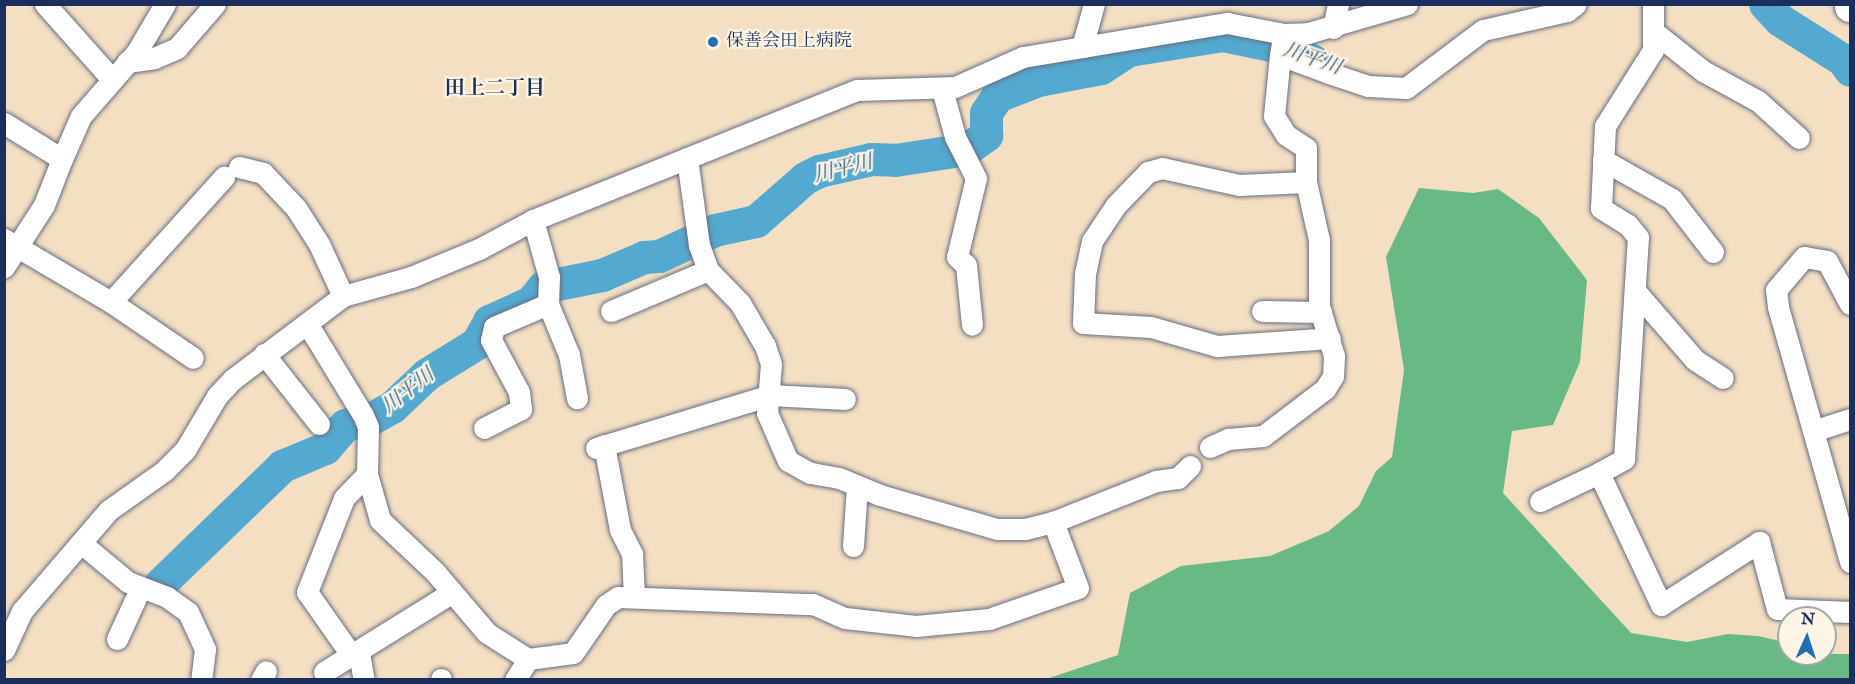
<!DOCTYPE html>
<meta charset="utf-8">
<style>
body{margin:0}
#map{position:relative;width:1855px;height:684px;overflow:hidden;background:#f4dfc2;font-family:"IM FELL English","Noto Serif JP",serif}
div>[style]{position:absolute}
.forest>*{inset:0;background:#68b984}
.river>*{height:33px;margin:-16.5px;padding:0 16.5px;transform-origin:16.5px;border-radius:16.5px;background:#53a9cf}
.roads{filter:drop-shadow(0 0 2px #676d81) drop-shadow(0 0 2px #676d81)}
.minor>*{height:21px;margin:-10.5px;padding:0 10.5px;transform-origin:10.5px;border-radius:10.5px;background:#fff}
.highway>*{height:30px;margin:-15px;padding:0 15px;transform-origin:15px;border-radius:15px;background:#fff}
.dots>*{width:16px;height:16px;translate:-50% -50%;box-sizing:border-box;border:3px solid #fcf5e5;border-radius:50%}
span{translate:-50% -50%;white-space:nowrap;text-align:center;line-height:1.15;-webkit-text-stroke:4.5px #fcf5e5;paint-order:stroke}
.poi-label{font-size:18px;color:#1b2f5e}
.left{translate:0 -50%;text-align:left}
.water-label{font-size:20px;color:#2f5a86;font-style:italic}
.neighbourhood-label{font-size:20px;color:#1b2f5e;font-weight:700}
.frame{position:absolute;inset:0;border:6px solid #1b2f5e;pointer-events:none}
.north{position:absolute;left:1777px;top:606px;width:60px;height:60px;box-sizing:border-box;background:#fcf5e5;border:2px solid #a2a6af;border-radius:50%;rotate:3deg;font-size:16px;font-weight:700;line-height:24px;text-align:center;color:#1b2f5e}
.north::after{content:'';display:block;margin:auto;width:21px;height:27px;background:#1f6fb2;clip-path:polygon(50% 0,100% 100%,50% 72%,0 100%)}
</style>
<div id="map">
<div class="forest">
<div style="clip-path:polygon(1419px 188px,1473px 193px,1498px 189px,1539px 218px,1587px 280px,1580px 362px,1553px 425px,1512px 431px,1503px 493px,1631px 633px,1687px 642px,1728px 634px,1758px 636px,1789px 643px,1789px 654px,1850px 654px,1850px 679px,1046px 679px,1118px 655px,1130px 593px,1181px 566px,1270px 556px,1329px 531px,1359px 506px,1376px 471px,1392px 457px,1404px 370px,1386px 257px)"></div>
</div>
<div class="river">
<div style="left:1765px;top:4px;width:22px;rotate:47deg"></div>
<div style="left:1780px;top:20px;width:75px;rotate:32.4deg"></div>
<div style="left:1843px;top:60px;width:12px;rotate:55deg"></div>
<div style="left:160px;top:584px;width:170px;rotate:-44deg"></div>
<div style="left:282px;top:466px;width:47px;rotate:-22.7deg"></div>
<div style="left:325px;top:448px;width:30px;rotate:-49deg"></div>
<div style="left:345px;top:425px;width:28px;rotate:-15deg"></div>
<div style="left:372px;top:418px;width:23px;rotate:-29deg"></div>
<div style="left:392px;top:407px;width:48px;rotate:-43.3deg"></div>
<div style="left:427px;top:374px;width:59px;rotate:-31.8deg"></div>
<div style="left:477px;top:343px;width:25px;rotate:-61deg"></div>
<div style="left:489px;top:321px;width:46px;rotate:-24.3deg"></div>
<div style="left:531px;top:302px;width:19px;rotate:-51deg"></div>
<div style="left:543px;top:287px;width:60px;rotate:-11.5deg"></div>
<div style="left:602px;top:275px;width:46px;rotate:-23.2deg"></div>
<div style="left:644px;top:257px;width:15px;rotate:-4deg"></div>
<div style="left:659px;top:256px;width:62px;rotate:-24.9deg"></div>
<div style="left:715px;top:230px;width:42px;rotate:-12.4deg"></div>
<div style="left:756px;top:221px;width:65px;rotate:-41.3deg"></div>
<div style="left:805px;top:178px;width:16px;rotate:-27deg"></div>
<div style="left:819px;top:171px;width:53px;rotate:-13deg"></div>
<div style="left:871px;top:159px;width:24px;rotate:2deg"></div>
<div style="left:895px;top:160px;width:73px;rotate:-8.7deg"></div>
<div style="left:967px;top:149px;width:24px;rotate:-36deg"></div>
<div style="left:986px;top:135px;width:22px;rotate:-90deg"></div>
<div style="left:986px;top:113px;width:20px;rotate:-57deg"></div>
<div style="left:997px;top:96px;width:44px;rotate:-21.3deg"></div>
<div style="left:1038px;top:80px;width:64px;rotate:-10.8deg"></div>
<div style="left:1101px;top:68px;width:33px;rotate:-33deg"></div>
<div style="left:1129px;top:50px;width:95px;rotate:-9.1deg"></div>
<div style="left:1223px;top:35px;width:48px;rotate:12deg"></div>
<div style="left:1270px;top:45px;width:45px;rotate:19.7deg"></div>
</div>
<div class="roads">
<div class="minor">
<div style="left:45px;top:4px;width:99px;rotate:48.3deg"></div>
<div style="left:1333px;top:28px;width:25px;rotate:-78deg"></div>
<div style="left:1654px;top:32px;width:63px;rotate:38.5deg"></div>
<div style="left:1703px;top:71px;width:63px;rotate:28.6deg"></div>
<div style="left:1758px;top:101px;width:55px;rotate:42.1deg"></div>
<div style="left:1282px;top:43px;width:12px;rotate:99deg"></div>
<div style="left:1280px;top:55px;width:52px;rotate:20.2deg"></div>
<div style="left:1329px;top:73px;width:41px;rotate:18.4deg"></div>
<div style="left:1368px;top:86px;width:38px;rotate:3deg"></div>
<div style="left:1406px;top:88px;width:96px;rotate:-37deg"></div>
<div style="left:1483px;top:30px;width:86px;rotate:-12.7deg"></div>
<div style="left:1567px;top:11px;width:11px;rotate:-38deg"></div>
<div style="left:1082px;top:47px;width:45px;rotate:-74.4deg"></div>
<div style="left:127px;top:62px;width:27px;rotate:-8deg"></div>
<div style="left:154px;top:58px;width:25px;rotate:-23deg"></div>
<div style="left:177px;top:48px;width:58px;rotate:-49.2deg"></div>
<div style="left:942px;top:89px;width:50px;rotate:74.8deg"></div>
<div style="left:955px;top:137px;width:46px;rotate:62.9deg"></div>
<div style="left:976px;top:178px;width:81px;rotate:103.5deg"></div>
<div style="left:957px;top:257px;width:12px;rotate:42deg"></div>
<div style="left:966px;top:265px;width:60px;rotate:84.3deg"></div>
<div style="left:4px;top:123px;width:68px;rotate:31.8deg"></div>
<div style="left:62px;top:159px;width:49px;rotate:111.4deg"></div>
<div style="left:44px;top:205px;width:74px;rotate:122.8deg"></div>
<div style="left:62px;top:159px;width:47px;rotate:-66.2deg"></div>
<div style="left:81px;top:116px;width:84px;rotate:-48.9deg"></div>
<div style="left:136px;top:53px;width:57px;rotate:-59.4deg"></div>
<div style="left:1603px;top:160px;width:79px;rotate:29.5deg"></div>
<div style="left:1672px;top:199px;width:67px;rotate:52.3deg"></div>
<div style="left:239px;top:167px;width:25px;rotate:14deg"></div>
<div style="left:263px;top:173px;width:48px;rotate:46.7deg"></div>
<div style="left:296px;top:208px;width:43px;rotate:57.4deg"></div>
<div style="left:319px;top:244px;width:57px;rotate:65.2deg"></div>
<div style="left:1306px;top:182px;width:67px;rotate:177.4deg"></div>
<div style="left:1239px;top:185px;width:79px;rotate:-167.6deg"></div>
<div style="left:1162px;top:168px;width:15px;rotate:164deg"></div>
<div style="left:1148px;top:172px;width:46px;rotate:134.1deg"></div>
<div style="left:1116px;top:205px;width:43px;rotate:123.7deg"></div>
<div style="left:1092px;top:241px;width:33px;rotate:102deg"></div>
<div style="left:1085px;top:273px;width:50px;rotate:92.3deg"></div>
<div style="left:1083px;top:323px;width:68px;rotate:3.4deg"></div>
<div style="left:1151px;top:327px;width:69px;rotate:16.1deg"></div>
<div style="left:1217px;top:346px;width:113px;rotate:-4deg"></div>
<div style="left:533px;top:220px;width:59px;rotate:74.3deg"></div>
<div style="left:549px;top:277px;width:27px;rotate:92deg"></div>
<div style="left:548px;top:304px;width:55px;rotate:67.6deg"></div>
<div style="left:569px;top:355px;width:44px;rotate:79.5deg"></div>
<div style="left:4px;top:239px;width:124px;rotate:30.5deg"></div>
<div style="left:111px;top:302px;width:99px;rotate:34.3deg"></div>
<div style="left:1635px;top:291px;width:91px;rotate:49deg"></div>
<div style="left:1695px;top:360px;width:33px;rotate:33deg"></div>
<div style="left:111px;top:302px;width:169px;rotate:-47.9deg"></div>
<div style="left:1850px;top:304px;width:49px;rotate:-118.1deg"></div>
<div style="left:1827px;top:261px;width:23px;rotate:-170deg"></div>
<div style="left:1804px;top:257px;width:43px;rotate:130.3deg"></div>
<div style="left:1776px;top:290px;width:17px;rotate:83deg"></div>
<div style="left:1778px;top:307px;width:265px;rotate:74.2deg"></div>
<div style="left:611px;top:311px;width:105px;rotate:-22.9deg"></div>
<div style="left:1262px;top:311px;width:59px;rotate:1deg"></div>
<div style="left:308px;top:325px;width:105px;rotate:58.6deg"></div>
<div style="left:363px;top:415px;width:13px;rotate:67deg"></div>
<div style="left:368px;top:427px;width:47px;rotate:91.2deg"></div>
<div style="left:367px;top:474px;width:48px;rotate:74.2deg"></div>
<div style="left:380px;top:520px;width:76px;rotate:43.4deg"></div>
<div style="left:435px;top:572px;width:80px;rotate:49.6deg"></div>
<div style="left:487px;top:633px;width:49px;rotate:32.4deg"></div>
<div style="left:528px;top:659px;width:45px;rotate:-7.6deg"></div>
<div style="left:573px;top:653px;width:58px;rotate:-55.5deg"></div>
<div style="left:606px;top:605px;width:14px;rotate:-34deg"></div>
<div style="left:618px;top:597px;width:195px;rotate:2.1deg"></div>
<div style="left:813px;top:604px;width:35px;rotate:24deg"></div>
<div style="left:845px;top:618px;width:71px;rotate:6.4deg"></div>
<div style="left:916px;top:626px;width:73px;rotate:-5.5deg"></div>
<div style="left:989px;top:619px;width:94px;rotate:-19.2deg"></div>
<div style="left:1078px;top:588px;width:71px;rotate:-110.7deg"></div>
<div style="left:1053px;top:522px;width:29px;rotate:166deg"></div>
<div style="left:1025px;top:529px;width:28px;rotate:180deg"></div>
<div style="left:997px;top:529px;width:122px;rotate:-163.8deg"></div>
<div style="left:880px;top:495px;width:44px;rotate:-157.5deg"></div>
<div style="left:839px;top:478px;width:29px;rotate:-170deg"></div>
<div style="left:810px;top:473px;width:25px;rotate:-151deg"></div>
<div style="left:788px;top:461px;width:52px;rotate:-113.6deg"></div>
<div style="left:767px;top:413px;width:49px;rotate:-85.3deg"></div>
<div style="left:771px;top:364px;width:19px;rotate:-108deg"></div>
<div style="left:765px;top:346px;width:50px;rotate:-120.2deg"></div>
<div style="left:740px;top:303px;width:46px;rotate:-134.1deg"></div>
<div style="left:708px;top:270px;width:27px;rotate:-110deg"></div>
<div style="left:699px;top:245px;width:88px;rotate:-97.9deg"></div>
<div style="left:264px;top:354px;width:89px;rotate:51.8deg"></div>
<div style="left:484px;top:428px;width:42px;rotate:-27.2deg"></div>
<div style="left:521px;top:409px;width:17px;rotate:-97deg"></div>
<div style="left:519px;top:392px;width:59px;rotate:-118.3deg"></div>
<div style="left:491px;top:340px;width:13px;rotate:-77deg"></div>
<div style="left:494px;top:327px;width:59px;rotate:-23.1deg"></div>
<div style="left:1813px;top:431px;width:39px;rotate:-18deg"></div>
<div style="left:604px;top:445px;width:86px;rotate:79.3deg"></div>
<div style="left:620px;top:530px;width:27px;rotate:63deg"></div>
<div style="left:632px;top:554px;width:43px;rotate:87.3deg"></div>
<div style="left:1210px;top:447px;width:20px;rotate:-24deg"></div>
<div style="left:1228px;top:439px;width:35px;rotate:-5deg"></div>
<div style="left:1263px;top:436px;width:78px;rotate:-37.2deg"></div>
<div style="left:1325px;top:389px;width:15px;rotate:-58deg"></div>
<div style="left:1333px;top:376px;width:20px;rotate:-87deg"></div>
<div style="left:1334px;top:356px;width:52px;rotate:-106.7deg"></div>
<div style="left:1319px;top:306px;width:66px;rotate:-90deg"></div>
<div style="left:1319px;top:240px;width:59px;rotate:-102.6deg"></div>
<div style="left:1306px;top:182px;width:34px;rotate:-90deg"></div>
<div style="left:1306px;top:148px;width:24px;rotate:-147deg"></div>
<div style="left:1286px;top:135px;width:22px;rotate:-122deg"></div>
<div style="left:1274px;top:116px;width:61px;rotate:-84.4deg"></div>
<div style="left:596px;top:448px;width:182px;rotate:-16.9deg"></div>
<div style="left:770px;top:395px;width:75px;rotate:3.1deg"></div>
<div style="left:1599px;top:473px;width:29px;rotate:-29deg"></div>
<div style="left:1624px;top:459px;width:222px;rotate:-86.4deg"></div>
<div style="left:1638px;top:237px;width:16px;rotate:-130deg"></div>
<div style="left:1628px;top:225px;width:32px;rotate:-148deg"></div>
<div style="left:1601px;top:208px;width:82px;rotate:-87.2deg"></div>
<div style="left:1605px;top:126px;width:90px;rotate:-57.7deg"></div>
<div style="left:1653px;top:50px;width:46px;rotate:-90deg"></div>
<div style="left:1540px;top:501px;width:65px;rotate:-25.4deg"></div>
<div style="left:1599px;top:473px;width:146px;rotate:64.8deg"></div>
<div style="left:1661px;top:605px;width:117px;rotate:-32.7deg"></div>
<div style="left:1759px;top:542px;width:69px;rotate:75deg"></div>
<div style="left:1777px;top:609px;width:73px;rotate:2.4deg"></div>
<div style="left:1053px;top:522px;width:111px;rotate:-21.7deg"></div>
<div style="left:1156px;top:481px;width:22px;rotate:-8deg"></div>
<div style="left:1178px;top:478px;width:17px;rotate:-45deg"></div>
<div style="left:81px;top:543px;width:61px;rotate:39.7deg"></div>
<div style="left:128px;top:582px;width:42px;rotate:21deg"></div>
<div style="left:167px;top:597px;width:26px;rotate:36deg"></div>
<div style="left:188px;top:612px;width:41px;rotate:65.3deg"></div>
<div style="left:205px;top:649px;width:31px;rotate:97deg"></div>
<div style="left:853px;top:546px;width:60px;rotate:-86.2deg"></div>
<div style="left:117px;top:639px;width:55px;rotate:-65.3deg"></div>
<div style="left:4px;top:650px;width:43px;rotate:-65.2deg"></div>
<div style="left:22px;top:611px;width:133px;rotate:-49.3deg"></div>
<div style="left:109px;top:510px;width:67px;rotate:-35.3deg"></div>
<div style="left:164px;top:471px;width:30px;rotate:-45deg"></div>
<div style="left:185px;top:450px;width:63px;rotate:-59.3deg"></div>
<div style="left:217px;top:396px;width:23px;rotate:-47deg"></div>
<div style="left:233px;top:379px;width:138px;rotate:-37deg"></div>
<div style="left:343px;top:296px;width:71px;rotate:-15.6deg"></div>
<div style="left:411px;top:277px;width:74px;rotate:-22.4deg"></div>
<div style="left:479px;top:249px;width:61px;rotate:-28.2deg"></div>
<div style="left:533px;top:220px;width:349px;rotate:-21.9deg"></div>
<div style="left:857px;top:90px;width:98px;rotate:-1.8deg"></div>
<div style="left:955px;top:87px;width:74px;rotate:-23.8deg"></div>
<div style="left:1023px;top:57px;width:207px;rotate:-9.5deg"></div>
<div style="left:1227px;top:23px;width:58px;rotate:10.9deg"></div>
<div style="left:1284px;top:34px;width:24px;rotate:-2deg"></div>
<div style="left:1308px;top:33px;width:103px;rotate:-16.3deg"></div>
<div style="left:359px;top:653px;width:27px;rotate:80deg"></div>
<div style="left:352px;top:656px;width:78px;rotate:-125.1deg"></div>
<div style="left:307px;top:592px;width:101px;rotate:-68.5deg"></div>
<div style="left:344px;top:498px;width:33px;rotate:-46deg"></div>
<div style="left:324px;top:672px;width:150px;rotate:-31.9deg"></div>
<div style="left:441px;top:679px;width:1px;rotate:90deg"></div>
<div style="left:261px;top:680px;width:10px;rotate:-61deg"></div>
<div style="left:515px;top:680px;width:25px;rotate:-58deg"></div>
</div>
<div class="highway">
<div style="left:1850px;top:4px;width:3px;rotate:90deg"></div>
</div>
</div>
<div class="dots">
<div style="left:713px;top:42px;background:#1f6fb2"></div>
</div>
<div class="poi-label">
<span class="left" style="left:726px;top:42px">保善会田上病院</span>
</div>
<div class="water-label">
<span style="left:1312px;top:59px;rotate:19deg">川平川</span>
<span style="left:843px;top:169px;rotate:-14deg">川平川</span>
<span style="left:408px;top:391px;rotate:-38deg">川平川</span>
</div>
<div class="neighbourhood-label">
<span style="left:495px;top:88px">田上二丁目</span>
</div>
<div class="frame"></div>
<div class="north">N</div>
</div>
